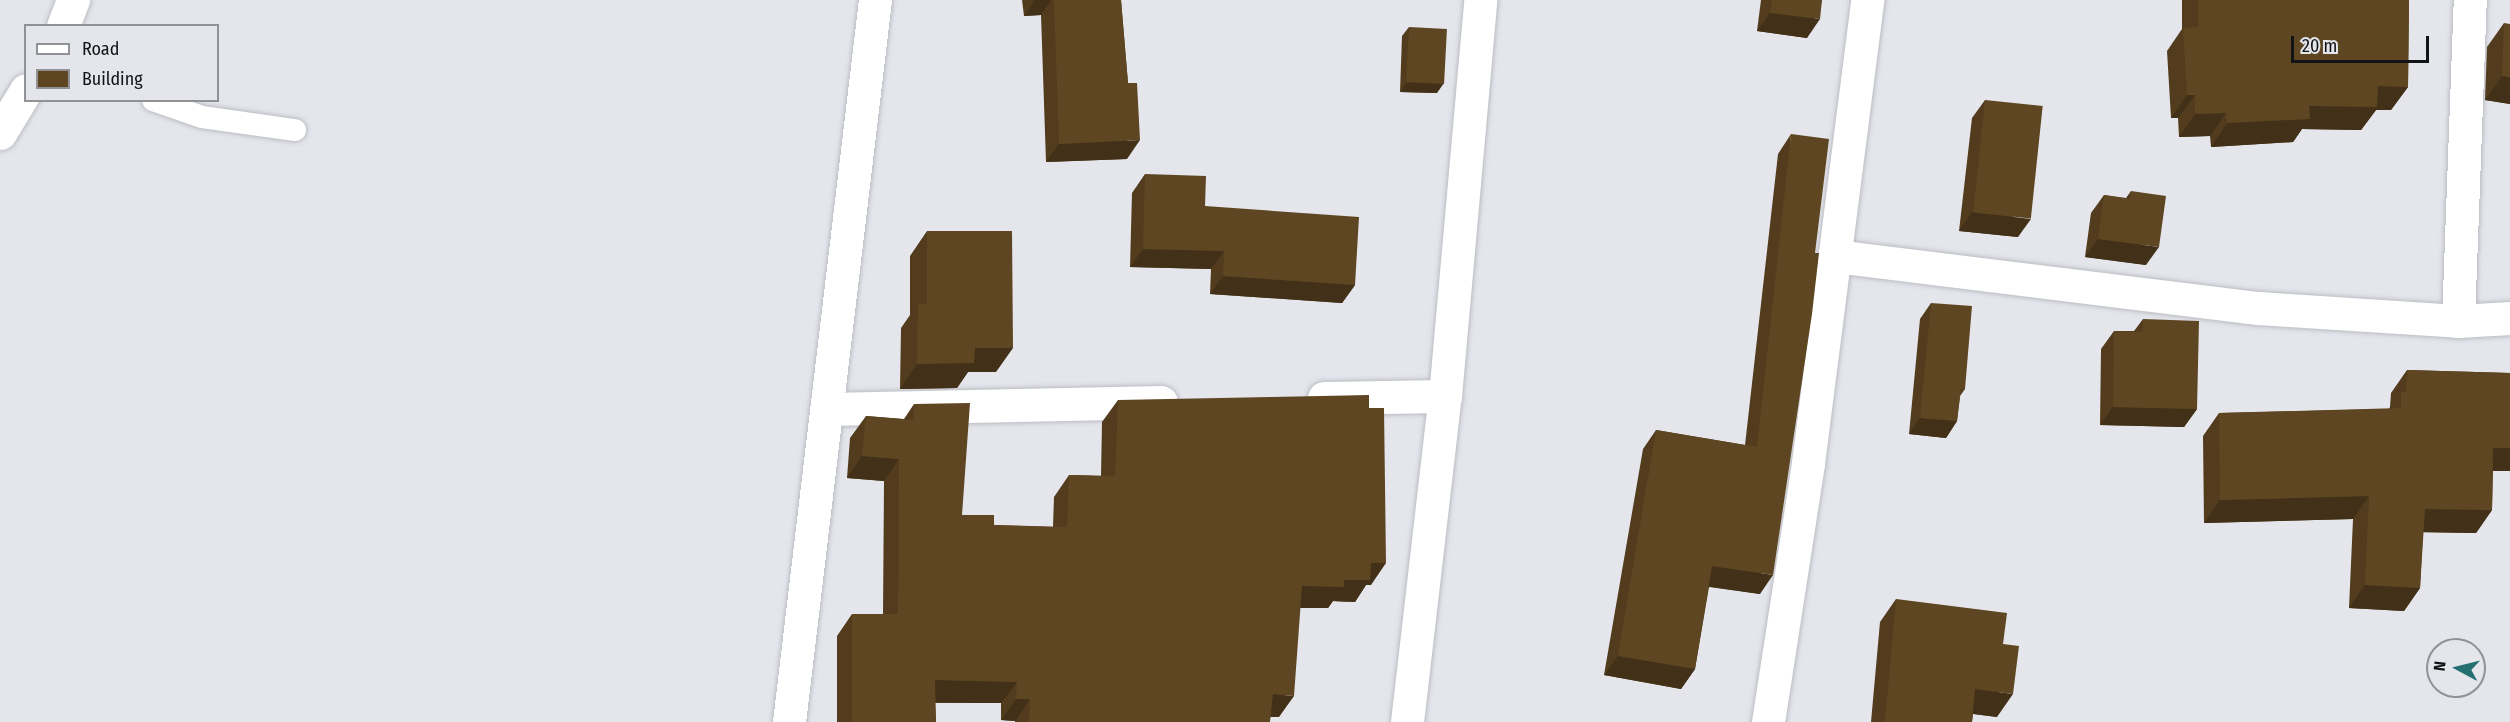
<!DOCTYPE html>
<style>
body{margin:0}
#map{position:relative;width:2510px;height:722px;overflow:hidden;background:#e4e6ec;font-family:"Fira Sans Condensed",sans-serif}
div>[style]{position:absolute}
.roads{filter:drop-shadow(0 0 2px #bbbdc3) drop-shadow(0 0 2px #bbbdc3)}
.service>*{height:22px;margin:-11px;padding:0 11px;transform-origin:11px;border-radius:11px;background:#fff}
.minor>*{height:33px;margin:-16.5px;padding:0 16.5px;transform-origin:16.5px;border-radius:16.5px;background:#fff}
.tertiary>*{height:33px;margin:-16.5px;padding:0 16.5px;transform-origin:16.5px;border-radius:16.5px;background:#fff}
.wall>*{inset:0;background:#523c1d}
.shaded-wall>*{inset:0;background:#423118}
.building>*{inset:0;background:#5f4622;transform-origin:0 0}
span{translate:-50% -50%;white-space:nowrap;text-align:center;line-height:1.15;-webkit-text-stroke:6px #e4e6ec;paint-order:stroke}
.legend{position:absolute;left:24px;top:24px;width:195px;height:78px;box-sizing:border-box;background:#e4e6ec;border:2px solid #909296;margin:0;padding:8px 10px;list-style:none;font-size:18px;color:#121315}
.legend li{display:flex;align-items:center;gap:12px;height:30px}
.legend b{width:30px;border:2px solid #909296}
.north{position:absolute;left:2426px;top:638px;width:60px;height:60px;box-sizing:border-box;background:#e4e6ec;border:2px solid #909296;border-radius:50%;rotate:277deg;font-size:16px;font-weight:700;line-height:24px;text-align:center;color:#121315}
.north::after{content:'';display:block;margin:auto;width:21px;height:27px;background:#236f71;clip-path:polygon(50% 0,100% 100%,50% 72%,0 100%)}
.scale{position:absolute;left:2291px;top:36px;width:138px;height:27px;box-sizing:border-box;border:3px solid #121315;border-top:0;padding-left:8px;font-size:18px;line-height:21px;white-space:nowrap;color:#121315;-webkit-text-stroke:4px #e4e6ec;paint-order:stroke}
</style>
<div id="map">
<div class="roads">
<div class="service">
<div style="left:153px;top:100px;width:52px;rotate:19.1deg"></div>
<div style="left:202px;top:117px;width:94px;rotate:8deg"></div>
</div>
<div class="minor">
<div style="left:63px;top:26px;width:28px;rotate:-69deg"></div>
<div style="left:0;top:133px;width:50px;rotate:-58.8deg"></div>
<div style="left:1834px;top:256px;width:427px;rotate:7deg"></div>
<div style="left:2258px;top:308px;width:200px;rotate:3.7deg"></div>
<div style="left:2458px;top:321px;width:52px;rotate:-3.3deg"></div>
<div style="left:2458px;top:321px;width:321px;rotate:-87.9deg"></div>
<div style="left:1324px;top:398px;width:121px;rotate:-0.9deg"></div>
<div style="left:827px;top:409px;width:334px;rotate:-1.2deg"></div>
<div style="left:789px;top:722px;width:727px;rotate:-83.21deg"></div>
<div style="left:1407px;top:722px;width:328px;rotate:-83.4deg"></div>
<div style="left:1445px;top:396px;width:398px;rotate:-84.9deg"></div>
</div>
<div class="tertiary">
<div style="left:1768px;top:722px;width:262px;rotate:-81.2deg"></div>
<div style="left:1808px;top:463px;width:467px;rotate:-82.7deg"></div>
</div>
</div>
<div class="wall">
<div style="clip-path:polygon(1022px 0,1121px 0,1128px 83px,1127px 159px,1046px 162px,1041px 15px,1024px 16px)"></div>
<div style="clip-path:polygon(1761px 0,1822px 0,1807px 38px,1757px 31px)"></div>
<div style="clip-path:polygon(2182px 0,2409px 0,2408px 87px,2391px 110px,2376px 110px,2361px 130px,2302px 129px,2293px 142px,2211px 147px,2210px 136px,2179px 137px,2178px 118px,2171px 118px,2167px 51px,2182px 29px)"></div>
<div style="clip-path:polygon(2504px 23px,2510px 104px,2485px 100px,2487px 47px)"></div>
<div style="clip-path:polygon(1409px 27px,1437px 93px,1400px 92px,1402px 36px)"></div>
<div style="clip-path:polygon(1985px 100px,2018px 237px,1959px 231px,1972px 118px)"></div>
<div style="clip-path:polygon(1791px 134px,1760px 594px,1709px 587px,1695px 669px,1681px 689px,1604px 675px,1643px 449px,1656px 430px,1745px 445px,1778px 154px)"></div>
<div style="clip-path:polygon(1145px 174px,1205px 206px,1355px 285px,1342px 303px,1210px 294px,1211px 269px,1130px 267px,1132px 193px)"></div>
<div style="clip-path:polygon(2131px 191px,2146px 265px,2085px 257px,2091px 213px,2104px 195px,2126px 198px)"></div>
<div style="clip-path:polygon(927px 231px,996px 372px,968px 372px,957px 388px,900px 389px,901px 328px,910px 315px,910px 256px)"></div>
<div style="clip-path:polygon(1931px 303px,1965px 389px,1960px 396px,1957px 421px,1946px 438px,1909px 434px,1920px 319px)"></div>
<div style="clip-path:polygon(2143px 319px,2197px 409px,2184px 427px,2100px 425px,2101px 349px,2114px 331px,2134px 331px)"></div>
<div style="clip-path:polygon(2407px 370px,2510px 373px,2510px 471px,2493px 471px,2492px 510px,2476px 533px,2423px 532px,2420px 588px,2404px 611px,2349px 608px,2353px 519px,2204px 523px,2203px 436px,2219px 413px,2389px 409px,2390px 407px,2391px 393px)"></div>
<div style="clip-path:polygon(1118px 400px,1371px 585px,1366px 585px,1355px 602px,1333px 601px,1328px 608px,1300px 608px,1279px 717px,1270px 717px,1270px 722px,1015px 722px,1015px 721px,1001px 720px,1001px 703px,935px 703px,936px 722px,837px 722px,837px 636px,852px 614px,883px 614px,884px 481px,847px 478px,850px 438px,866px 416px,904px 419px,914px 404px,962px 515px,994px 525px,1053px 527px,1054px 497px,1069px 475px,1101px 476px,1102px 422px)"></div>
<div style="clip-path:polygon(1896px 599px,2003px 644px,1997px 717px,1973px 714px,1972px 722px,1871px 722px,1880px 622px)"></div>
</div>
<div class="shaded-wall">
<div style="clip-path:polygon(1035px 0,1051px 0,1041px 15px,1024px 16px)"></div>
<div style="clip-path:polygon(1770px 13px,1820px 19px,1807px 38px,1757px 31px)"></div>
<div style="clip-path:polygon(2502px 76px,2510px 77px,2510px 104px,2485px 100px)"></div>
<div style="clip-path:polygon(1407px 82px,1444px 83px,1437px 93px,1400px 92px)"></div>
<div style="clip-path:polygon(2378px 86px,2408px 87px,2391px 110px,2376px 110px,2361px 130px,2302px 129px,2293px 142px,2211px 147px,2227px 123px,2309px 106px)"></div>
<div style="clip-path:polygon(2187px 95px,2195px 95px,2178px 118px,2171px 118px)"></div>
<div style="clip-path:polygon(2226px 113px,2210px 136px,2179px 137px,2195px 114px)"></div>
<div style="clip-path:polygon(1140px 140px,1127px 159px,1046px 162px,1059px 144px)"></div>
<div style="clip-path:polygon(1972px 212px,2031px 219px,2018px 237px,1959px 231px)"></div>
<div style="clip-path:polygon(2098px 239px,2159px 247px,2146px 265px,2085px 257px)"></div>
<div style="clip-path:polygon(1143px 249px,1224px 251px,1211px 269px,1130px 267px)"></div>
<div style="clip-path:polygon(1223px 276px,1355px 285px,1342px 303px,1210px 294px)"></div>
<div style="clip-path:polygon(975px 348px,1013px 348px,996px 372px,968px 372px,957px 388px,900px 389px,917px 364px)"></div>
<div style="clip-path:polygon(2113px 407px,2197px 409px,2184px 427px,2100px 425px)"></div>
<div style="clip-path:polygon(1920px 418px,1957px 421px,1946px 438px,1909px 434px)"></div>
<div style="clip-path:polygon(2493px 448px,2510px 448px,2510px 471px,2477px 471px)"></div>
<div style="clip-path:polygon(862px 456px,899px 459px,884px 481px,847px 478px)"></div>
<div style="clip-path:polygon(2369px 496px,2353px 519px,2204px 523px,2220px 500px)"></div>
<div style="clip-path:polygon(2425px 509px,2492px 510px,2476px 533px,2408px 532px)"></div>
<div style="clip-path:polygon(1371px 563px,1386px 563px,1371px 585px,1366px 585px,1355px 602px,1333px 601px,1328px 608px,1287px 608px,1302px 586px,1344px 580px)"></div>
<div style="clip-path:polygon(1712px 566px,1773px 575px,1760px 594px,1699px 585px)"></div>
<div style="clip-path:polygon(2365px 585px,2420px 588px,2404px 611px,2349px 608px)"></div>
<div style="clip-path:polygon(1618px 656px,1695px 669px,1681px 689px,1604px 675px)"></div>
<div style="clip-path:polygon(935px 680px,1017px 682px,1001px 703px,920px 702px)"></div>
<div style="clip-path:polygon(1975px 689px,2013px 694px,1997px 717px,1959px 712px)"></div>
<div style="clip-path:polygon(1273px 694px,1294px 696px,1279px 717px,1257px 716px)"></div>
<div style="clip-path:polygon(1016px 699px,1030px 699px,1015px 721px,1001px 720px)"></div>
</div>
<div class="building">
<div style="clip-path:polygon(1054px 0,1121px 0,1128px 83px,1137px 83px,1140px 140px,1059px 144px)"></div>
<div style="clip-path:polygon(1772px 0,1822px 0,1820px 19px,1770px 13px)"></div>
<div style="clip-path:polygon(2198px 0,2409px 0,2408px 87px,2378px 86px,2377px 107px,2309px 106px,2310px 119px,2227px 123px,2226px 113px,2195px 114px,2195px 95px,2187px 95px,2183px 28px,2198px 27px)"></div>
<div style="clip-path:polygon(2504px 23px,2510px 24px,2510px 77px,2502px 76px)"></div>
<div style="left:1409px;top:27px;width:38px;height:55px;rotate:3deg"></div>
<div style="left:1985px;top:100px;width:58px;height:113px;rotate:6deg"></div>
<div style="clip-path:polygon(1791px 134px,1829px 139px,1815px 253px,1819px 253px,1812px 314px,1773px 575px,1712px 566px,1695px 669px,1618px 656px,1656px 430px,1757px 447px)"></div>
<div style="clip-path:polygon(1145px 174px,1206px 176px,1205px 206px,1359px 217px,1355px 285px,1223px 276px,1224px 251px,1143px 249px)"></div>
<div style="clip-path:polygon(2131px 191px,2166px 196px,2159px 247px,2098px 239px,2104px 195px,2130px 199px)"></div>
<div style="clip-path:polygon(927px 231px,1012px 231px,1013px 348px,975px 348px,974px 363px,917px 364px,918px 304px,927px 304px)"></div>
<div style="clip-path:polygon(1931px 303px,1972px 306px,1965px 389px,1961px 389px,1957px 421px,1920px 418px)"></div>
<div style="clip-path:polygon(2143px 319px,2199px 321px,2197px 409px,2113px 407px,2114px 331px,2143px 332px)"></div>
<div style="clip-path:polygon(2407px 370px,2510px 373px,2510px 448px,2493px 448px,2492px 510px,2425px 509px,2420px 588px,2365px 585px,2369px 496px,2220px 500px,2219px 413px,2401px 408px,2401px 392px,2406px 392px)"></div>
<div style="clip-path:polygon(1369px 395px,1369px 408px,1384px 408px,1386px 563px,1371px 563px,1370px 580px,1344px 580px,1344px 587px,1302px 586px,1294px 696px,1273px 694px,1270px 722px,1029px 722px,1030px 699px,1016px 699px,1017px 682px,935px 680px,936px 722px,852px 722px,852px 614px,898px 614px,899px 459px,862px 456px,866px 416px,914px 420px,914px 404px,970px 403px,962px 515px,994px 515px,994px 525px,1067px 527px,1069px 475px,1115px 476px,1118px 400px)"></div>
<div style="clip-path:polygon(1896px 599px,2007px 613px,2003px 644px,2019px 646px,2013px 694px,1975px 689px,1972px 722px,1885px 722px)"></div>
</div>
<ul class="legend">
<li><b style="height:8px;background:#fff"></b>Road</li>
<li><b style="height:16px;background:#5f4622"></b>Building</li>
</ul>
<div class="north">N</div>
<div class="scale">20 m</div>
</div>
